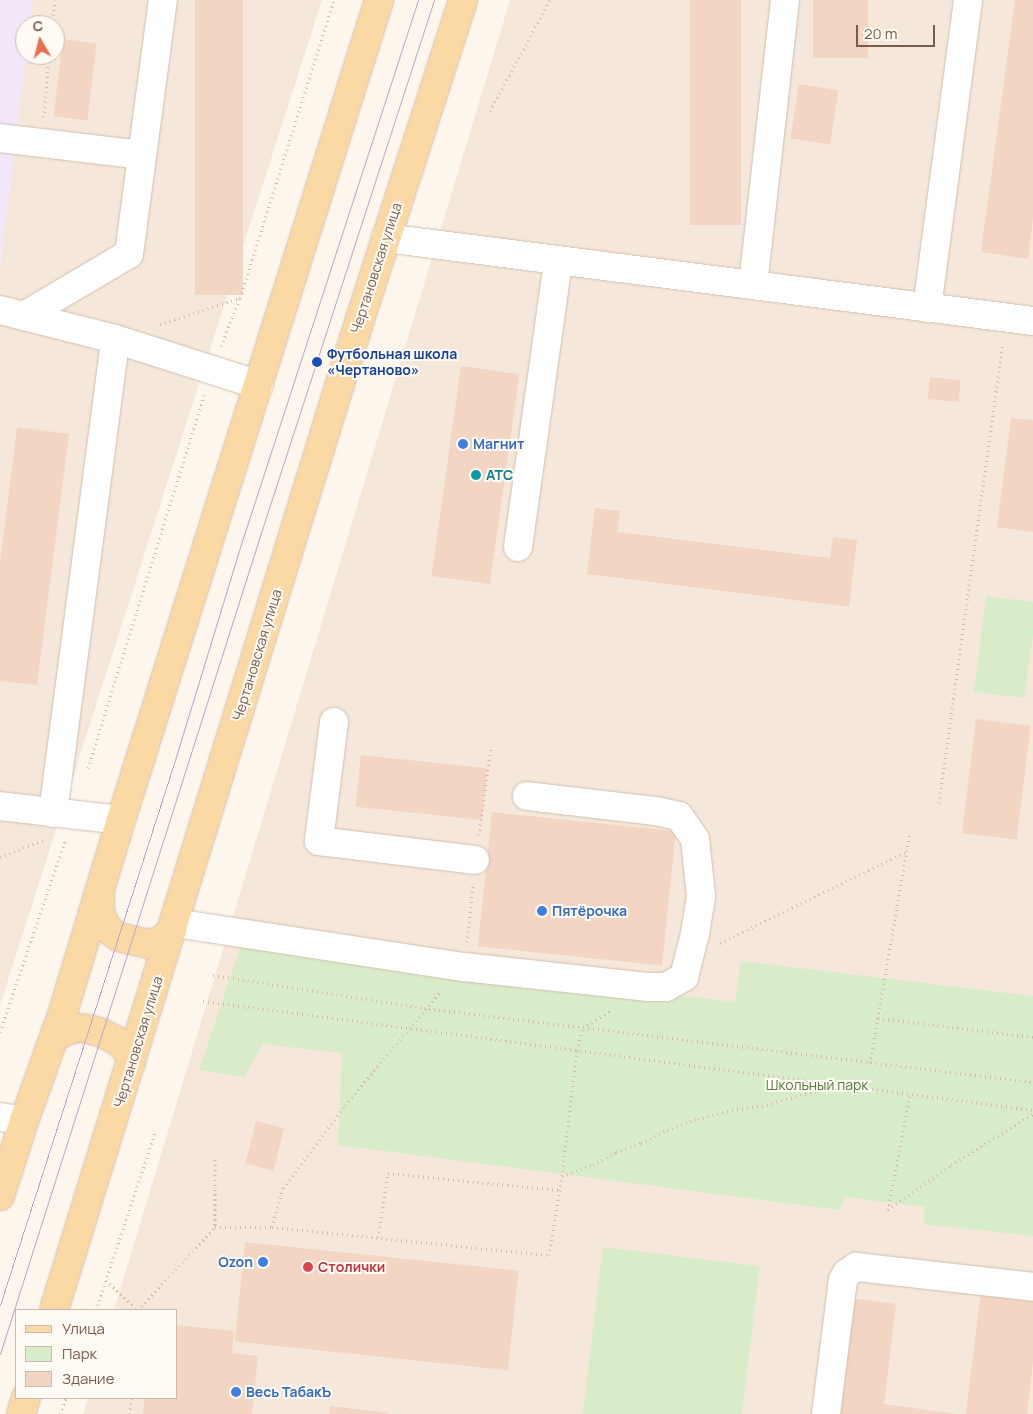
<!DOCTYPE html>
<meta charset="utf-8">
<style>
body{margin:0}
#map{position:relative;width:1033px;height:1414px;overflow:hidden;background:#fdf6ec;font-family:Manrope,sans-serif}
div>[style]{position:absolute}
.residential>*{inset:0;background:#f5e8da}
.education>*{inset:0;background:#f3e8fa}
.green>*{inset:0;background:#d8ecc9;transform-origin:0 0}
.building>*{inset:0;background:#f3d5c3;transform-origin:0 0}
.path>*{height:3px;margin-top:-1.5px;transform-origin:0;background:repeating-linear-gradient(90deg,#d9b8a5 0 1px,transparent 0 5px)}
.roads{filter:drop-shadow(0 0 1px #d1beb0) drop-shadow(0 0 1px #d1beb0)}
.minor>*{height:28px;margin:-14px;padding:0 14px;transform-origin:14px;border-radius:14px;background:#fff}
.major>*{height:28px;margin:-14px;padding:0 14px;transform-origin:14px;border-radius:14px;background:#fbd9a5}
.tram>*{height:1px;margin:-0.5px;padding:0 0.5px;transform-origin:0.5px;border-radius:0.5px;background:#b9a8c9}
.dots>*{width:14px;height:14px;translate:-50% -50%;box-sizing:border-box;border:2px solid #fffaf3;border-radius:50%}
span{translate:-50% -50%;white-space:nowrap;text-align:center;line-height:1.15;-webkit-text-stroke:4px #fffaf3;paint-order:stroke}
.street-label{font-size:14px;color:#7a5c4d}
.transit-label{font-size:14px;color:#164399;font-weight:700}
.left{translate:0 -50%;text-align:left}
.shop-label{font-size:14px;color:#366cbe;font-weight:700}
.right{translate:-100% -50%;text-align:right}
.culture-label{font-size:14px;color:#0d838f;font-weight:700}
.park-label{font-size:14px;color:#537a41}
.health-label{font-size:14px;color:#be3a42;font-weight:700}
.legend{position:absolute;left:15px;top:1309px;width:162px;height:90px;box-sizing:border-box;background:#fffaf3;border:1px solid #cabbb1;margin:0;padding:6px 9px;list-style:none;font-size:15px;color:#7a5c4d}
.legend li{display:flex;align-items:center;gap:10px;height:25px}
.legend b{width:25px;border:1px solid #cabbb1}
.north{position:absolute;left:15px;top:15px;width:50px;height:50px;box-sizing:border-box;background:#fffaf3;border:1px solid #cabbb1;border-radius:50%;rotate:352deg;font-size:14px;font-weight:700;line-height:20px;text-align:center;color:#7a5c4d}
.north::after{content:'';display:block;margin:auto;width:18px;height:22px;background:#e76f51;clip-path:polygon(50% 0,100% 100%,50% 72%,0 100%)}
.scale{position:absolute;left:856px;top:25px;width:79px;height:22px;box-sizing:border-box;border:2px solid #7a5c4d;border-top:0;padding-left:6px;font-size:15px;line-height:18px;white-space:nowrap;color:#7a5c4d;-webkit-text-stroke:4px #fffaf3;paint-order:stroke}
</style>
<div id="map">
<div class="residential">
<div style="clip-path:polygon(evenodd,0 0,322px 0,0 1005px,0 0,25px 25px,55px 25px,55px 55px,25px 55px,25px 25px)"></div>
<div style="clip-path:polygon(510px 0,1033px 0,1033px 1414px,83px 1414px,88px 1398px,176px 1398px,176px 1310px,114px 1310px)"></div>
</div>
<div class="education">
<div style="clip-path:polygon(0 0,33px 0,30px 25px,25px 25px,26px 55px,0 268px)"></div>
</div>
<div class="green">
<div style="clip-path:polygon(986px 596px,1033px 602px,1033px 636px,1024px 698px,974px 692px)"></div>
<div style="clip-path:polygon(241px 945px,735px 1002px,741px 961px,1033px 996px,1033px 1236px,923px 1224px,925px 1207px,845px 1197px,840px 1210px,338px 1145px,342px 1053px,263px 1044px,244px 1077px,199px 1070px)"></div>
<div style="left:603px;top:1247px;width:158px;height:168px;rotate:7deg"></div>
</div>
<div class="building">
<div style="left:195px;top:0;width:48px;height:295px"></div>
<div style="left:690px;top:0;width:51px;height:225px"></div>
<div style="left:813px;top:0;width:55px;height:58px"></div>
<div style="clip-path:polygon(1015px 0,1033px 0,1033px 218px,1028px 259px,981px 252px)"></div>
<div style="left:63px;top:39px;width:34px;height:78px;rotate:7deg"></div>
<div style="left:799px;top:84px;width:40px;height:55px;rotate:9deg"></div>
<div style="left:461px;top:366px;width:59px;height:212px;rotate:8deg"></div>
<div style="left:930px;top:377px;width:31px;height:22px;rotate:6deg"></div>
<div style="clip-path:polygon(1011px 418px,1033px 420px,1033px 532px,997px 527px)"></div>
<div style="clip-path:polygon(17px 427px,69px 434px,37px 685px,0 681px,0 562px)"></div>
<div style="clip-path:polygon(595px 508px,620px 511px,617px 532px,830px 558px,833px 537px,857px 540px,849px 607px,587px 574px)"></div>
<div style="left:976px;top:719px;width:55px;height:115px;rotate:7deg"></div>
<div style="left:361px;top:755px;width:127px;height:52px;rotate:6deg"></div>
<div style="left:492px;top:812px;width:185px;height:135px;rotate:6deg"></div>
<div style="left:256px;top:1121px;width:29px;height:44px;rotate:14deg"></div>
<div style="left:245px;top:1242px;width:275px;height:100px;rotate:6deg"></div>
<div style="clip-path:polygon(981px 1290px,1033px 1296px,1033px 1361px,1027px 1414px,966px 1414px)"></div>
<div style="clip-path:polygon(850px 1298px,896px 1304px,884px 1404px,957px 1414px,836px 1414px)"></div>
<div style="clip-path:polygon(176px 1325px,234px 1331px,232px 1353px,258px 1356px,252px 1414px,143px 1414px,145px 1398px,176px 1398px)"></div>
<div style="clip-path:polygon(330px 1406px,389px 1413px,389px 1414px,329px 1414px)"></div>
</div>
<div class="path">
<div style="left:52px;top:25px;width:25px;rotate:-83deg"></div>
<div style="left:490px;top:111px;width:126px;rotate:-61.6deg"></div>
<div style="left:44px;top:117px;width:62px;rotate:-85.4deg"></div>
<div style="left:160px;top:324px;width:83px;rotate:-18.2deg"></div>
<div style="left:221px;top:346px;width:52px;rotate:-68.4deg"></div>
<div style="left:240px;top:298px;width:312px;rotate:-72.5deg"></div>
<div style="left:88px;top:768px;width:391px;rotate:-72.7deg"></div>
<div style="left:939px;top:803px;width:464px;rotate:-82.1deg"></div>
<div style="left:479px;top:835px;width:89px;rotate:-82.2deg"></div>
<div style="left:0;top:857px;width:49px;rotate:-21.4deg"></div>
<div style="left:467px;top:942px;width:56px;rotate:-83.9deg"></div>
<div style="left:720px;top:943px;width:207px;rotate:-26.1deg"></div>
<div style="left:213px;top:975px;width:214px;rotate:8.9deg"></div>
<div style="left:424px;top:1008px;width:613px;rotate:6.93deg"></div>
<div style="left:203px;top:1001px;width:837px;rotate:7.48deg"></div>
<div style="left:878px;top:1018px;width:156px;rotate:7deg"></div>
<div style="left:0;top:1032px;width:202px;rotate:-71.2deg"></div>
<div style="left:870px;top:1063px;width:235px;rotate:-80.2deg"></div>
<div style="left:215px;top:1159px;width:68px;rotate:90deg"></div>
<div style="left:562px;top:1176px;width:33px;rotate:-20deg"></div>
<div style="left:593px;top:1165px;width:26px;rotate:-29deg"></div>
<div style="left:616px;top:1152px;width:27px;rotate:-20deg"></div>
<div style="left:641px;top:1143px;width:29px;rotate:-27deg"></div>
<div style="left:667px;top:1130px;width:33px;rotate:-20deg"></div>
<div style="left:698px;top:1119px;width:35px;rotate:-15deg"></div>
<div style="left:732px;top:1110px;width:30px;rotate:-8deg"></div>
<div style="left:762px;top:1106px;width:76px;rotate:-16deg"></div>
<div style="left:888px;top:1210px;width:77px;rotate:-35.5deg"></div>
<div style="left:951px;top:1165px;width:97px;rotate:-31.9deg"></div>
<div style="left:888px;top:1210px;width:117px;rotate:-79.2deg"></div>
<div style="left:272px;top:1227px;width:41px;rotate:-74.2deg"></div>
<div style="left:283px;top:1188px;width:104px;rotate:-53.2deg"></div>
<div style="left:345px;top:1105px;width:149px;rotate:-49.9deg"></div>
<div style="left:378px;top:1237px;width:65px;rotate:-81.1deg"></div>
<div style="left:388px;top:1173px;width:172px;rotate:5.7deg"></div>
<div style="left:106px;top:1280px;width:43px;rotate:44.1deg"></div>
<div style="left:96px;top:1310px;width:190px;rotate:-71.6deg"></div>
<div style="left:138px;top:1310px;width:113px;rotate:-47.1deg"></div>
<div style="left:215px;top:1227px;width:57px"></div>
<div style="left:272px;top:1227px;width:278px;rotate:5.8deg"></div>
<div style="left:549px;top:1255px;width:80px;rotate:-80.7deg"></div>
<div style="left:562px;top:1176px;width:127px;rotate:-83.2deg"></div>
<div style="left:577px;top:1050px;width:23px;rotate:-75deg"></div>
<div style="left:583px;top:1028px;width:32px;rotate:-32deg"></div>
<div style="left:60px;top:1414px;width:17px;rotate:-69deg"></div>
<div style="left:130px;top:1414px;width:16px;rotate:-86deg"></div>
</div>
<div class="roads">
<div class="minor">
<div style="left:0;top:138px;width:143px;rotate:6.8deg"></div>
<div style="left:386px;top:238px;width:652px;rotate:7.31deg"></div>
<div style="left:753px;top:285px;width:287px;rotate:-83.6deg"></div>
<div style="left:927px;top:308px;width:311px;rotate:-82.4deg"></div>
<div style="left:0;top:310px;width:119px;rotate:14.2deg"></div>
<div style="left:115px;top:339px;width:151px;rotate:17.7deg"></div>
<div style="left:24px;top:316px;width:122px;rotate:-30.6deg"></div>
<div style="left:129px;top:254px;width:256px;rotate:-82.4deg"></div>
<div style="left:518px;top:547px;width:289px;rotate:-82deg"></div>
<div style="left:334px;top:722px;width:120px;rotate:97.2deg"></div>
<div style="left:319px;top:841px;width:157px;rotate:6.9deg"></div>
<div style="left:0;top:806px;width:122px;rotate:6.6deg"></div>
<div style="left:53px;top:813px;width:478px;rotate:-82.5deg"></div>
<div style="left:175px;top:923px;width:292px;rotate:8.7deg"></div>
<div style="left:464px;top:967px;width:184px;rotate:6.2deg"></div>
<div style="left:647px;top:987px;width:19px"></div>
<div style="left:666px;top:987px;width:21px;rotate:-29deg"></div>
<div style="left:684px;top:977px;width:44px;rotate:-75.7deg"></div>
<div style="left:695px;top:934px;width:38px;rotate:-81deg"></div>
<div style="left:701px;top:896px;width:57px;rotate:-96deg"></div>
<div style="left:695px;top:839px;width:28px;rotate:-125deg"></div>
<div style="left:679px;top:816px;width:25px;rotate:-168deg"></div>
<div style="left:655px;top:811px;width:129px;rotate:-173.3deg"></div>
<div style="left:0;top:1117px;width:24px;rotate:9deg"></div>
<div style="left:826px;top:1414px;width:135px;rotate:-82.8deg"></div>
<div style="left:843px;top:1280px;width:8px;rotate:-60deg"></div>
<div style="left:847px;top:1273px;width:11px;rotate:-34deg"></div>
<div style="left:856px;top:1267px;width:178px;rotate:6.4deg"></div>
</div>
<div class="major">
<div style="left:100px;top:893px;width:20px;rotate:90deg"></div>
<div style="left:100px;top:913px;width:17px;rotate:65deg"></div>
<div style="left:107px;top:928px;width:14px;rotate:39deg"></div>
<div style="left:118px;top:937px;width:31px;rotate:13deg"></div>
<div style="left:148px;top:944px;width:13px;rotate:-13deg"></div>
<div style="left:161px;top:941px;width:16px;rotate:-45deg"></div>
<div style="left:54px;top:1038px;width:13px;rotate:-32deg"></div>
<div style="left:65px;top:1031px;width:11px;rotate:-15deg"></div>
<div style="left:76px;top:1028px;width:13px;rotate:4deg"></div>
<div style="left:89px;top:1029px;width:14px;rotate:17deg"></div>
<div style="left:102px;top:1033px;width:21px;rotate:28deg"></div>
<div style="left:121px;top:1043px;width:12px;rotate:55deg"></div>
<div style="left:128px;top:1053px;width:11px;rotate:75deg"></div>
<div style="left:0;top:1196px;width:79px;rotate:-72.3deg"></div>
<div style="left:24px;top:1121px;width:116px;rotate:-70.3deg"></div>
<div style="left:63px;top:1012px;width:201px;rotate:-73.2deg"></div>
<div style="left:121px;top:820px;width:860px;rotate:-72.53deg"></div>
<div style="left:54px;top:1310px;width:1020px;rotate:-72.84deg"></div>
<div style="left:355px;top:335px;width:352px;rotate:-72.1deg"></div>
<div style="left:21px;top:1414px;width:17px;rotate:-73deg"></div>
</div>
</div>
<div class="tram">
<div style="left:0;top:1305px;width:572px;rotate:-72.2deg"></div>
<div style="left:175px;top:760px;width:235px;rotate:-73deg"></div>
<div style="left:244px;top:535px;width:563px;rotate:-71.98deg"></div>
<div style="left:0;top:1354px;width:852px;rotate:-72.37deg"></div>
<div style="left:258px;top:542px;width:570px;rotate:-72.01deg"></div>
</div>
<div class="dots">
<div style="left:317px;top:362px;background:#1a4fb4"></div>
<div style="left:463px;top:444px;background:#3f7fe0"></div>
<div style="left:476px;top:475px;background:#0f9aa8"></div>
<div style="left:542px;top:911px;background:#3f7fe0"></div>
<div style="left:263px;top:1262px;background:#3f7fe0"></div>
<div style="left:308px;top:1267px;background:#e0444e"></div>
<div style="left:236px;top:1392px;background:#3f7fe0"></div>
</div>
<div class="street-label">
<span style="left:376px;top:268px;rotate:-72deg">Чертановская улица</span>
<span style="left:257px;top:655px;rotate:-73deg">Чертановская улица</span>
<span style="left:138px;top:1042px;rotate:-73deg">Чертановская улица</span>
</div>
<div class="transit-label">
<span class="left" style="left:327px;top:362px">Футбольная школа<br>«Чертаново»</span>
</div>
<div class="shop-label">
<span class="left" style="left:473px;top:444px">Магнит</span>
<span class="left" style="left:552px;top:911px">Пятёрочка</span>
<span class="right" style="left:253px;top:1262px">Ozon</span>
<span class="left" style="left:246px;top:1392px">Весь ТабакЪ</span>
</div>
<div class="culture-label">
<span class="left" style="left:486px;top:475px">АТС</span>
</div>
<div class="park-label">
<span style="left:817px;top:1085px">Школьный парк</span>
</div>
<div class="health-label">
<span class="left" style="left:318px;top:1267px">Столички</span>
</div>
<ul class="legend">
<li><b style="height:6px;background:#fbd9a5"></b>Улица</li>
<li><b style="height:14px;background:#d8ecc9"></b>Парк</li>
<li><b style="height:14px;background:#f3d5c3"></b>Здание</li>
</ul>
<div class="north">С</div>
<div class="scale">20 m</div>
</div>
